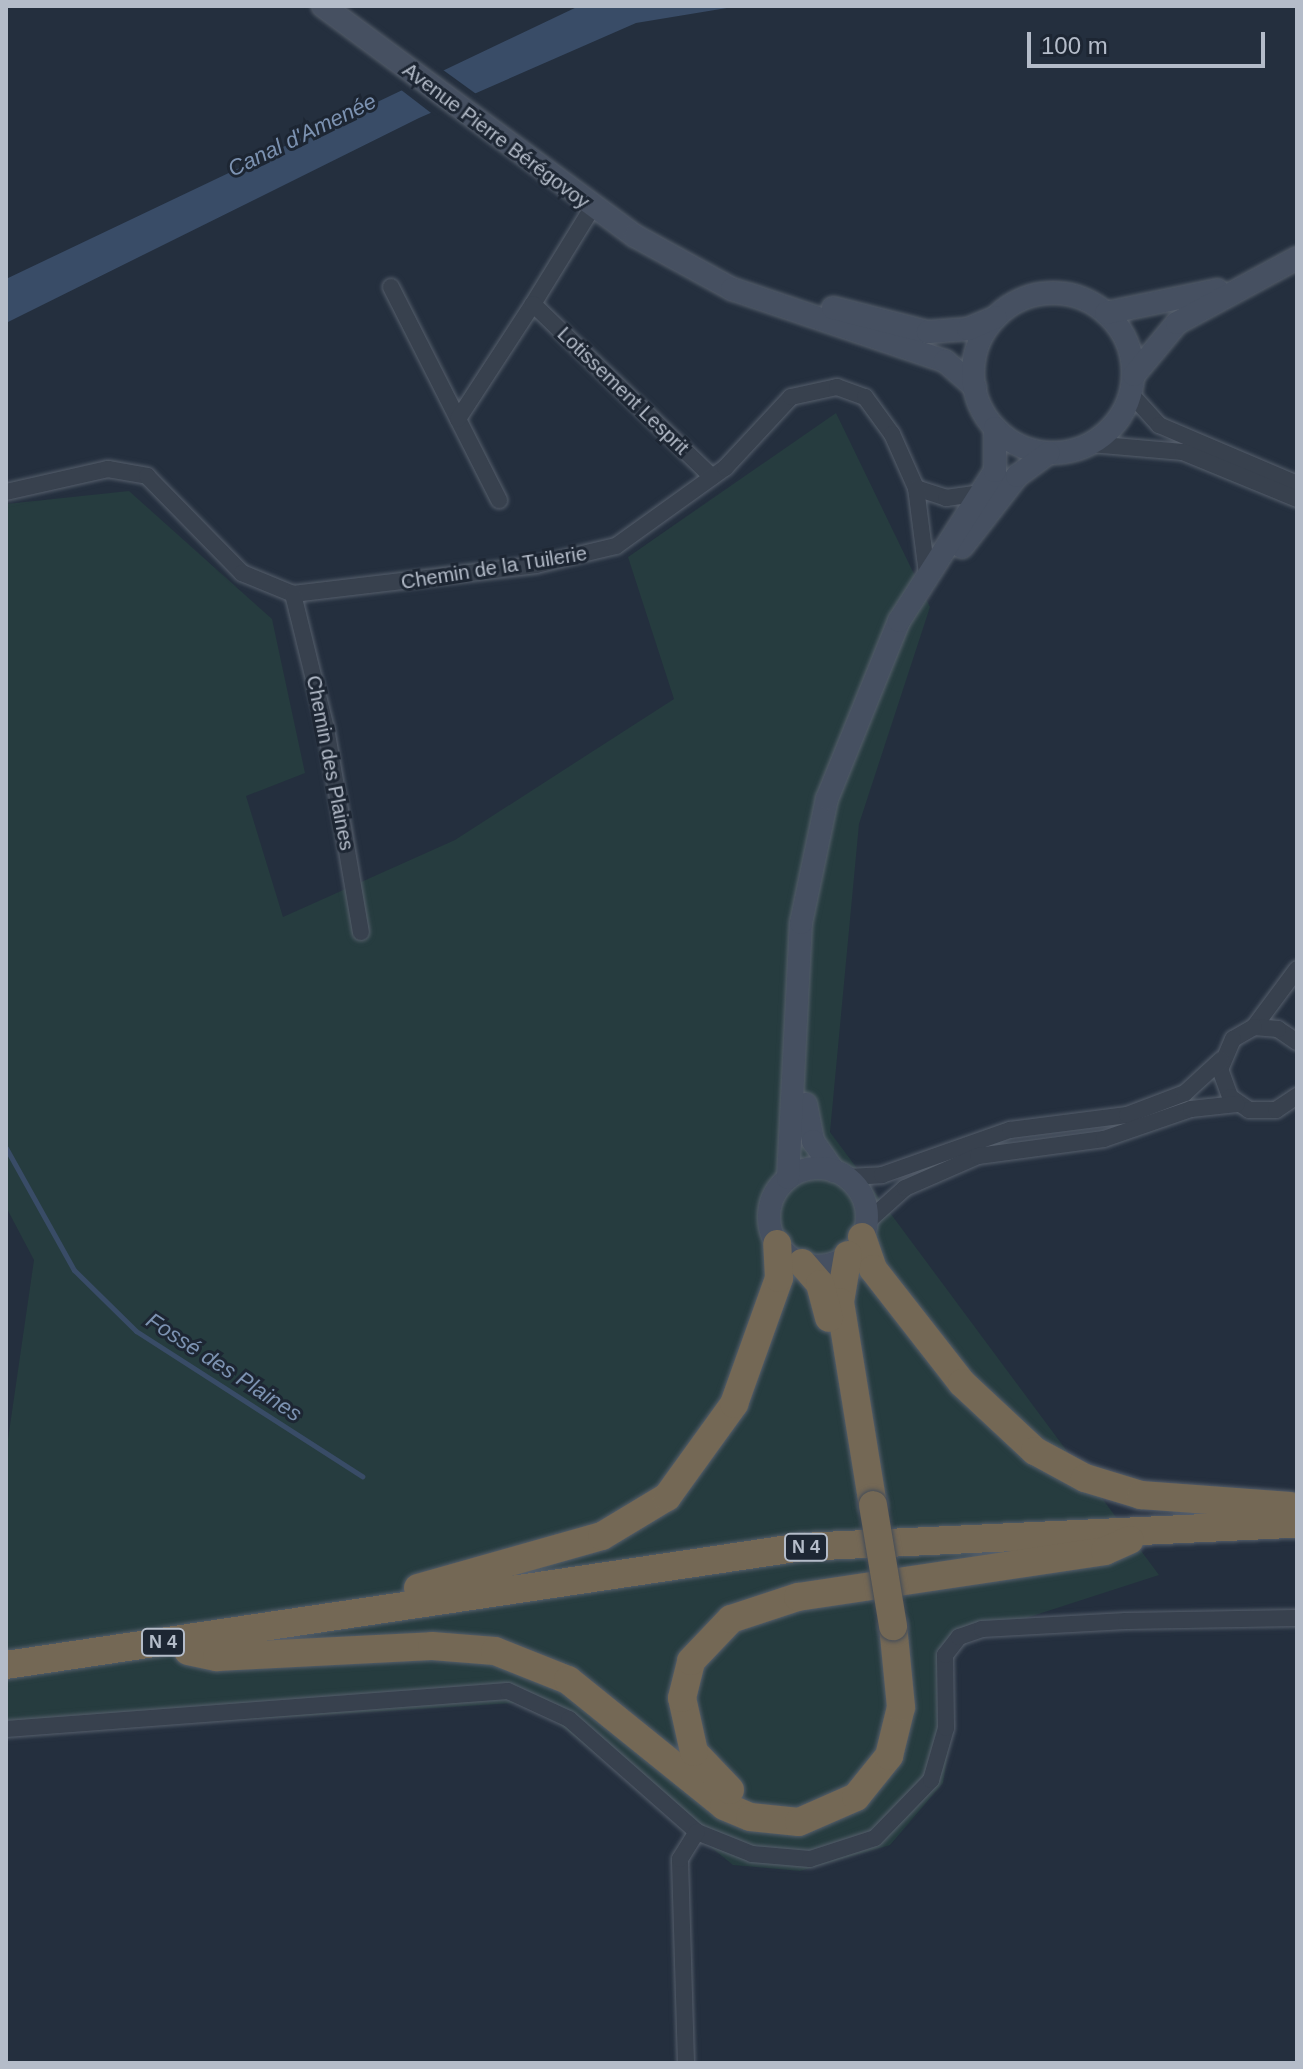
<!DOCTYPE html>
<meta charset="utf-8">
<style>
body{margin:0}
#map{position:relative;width:1303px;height:2069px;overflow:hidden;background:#242f3e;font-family:Arial,sans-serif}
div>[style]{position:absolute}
.green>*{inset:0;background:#263c3f}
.water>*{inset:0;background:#394c67}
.pier>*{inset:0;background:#242f3e}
.stream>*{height:5px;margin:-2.5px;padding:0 2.5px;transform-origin:2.5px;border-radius:2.5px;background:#394c67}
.roads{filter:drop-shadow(0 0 2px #565f6c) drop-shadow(0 0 2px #565f6c)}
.street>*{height:16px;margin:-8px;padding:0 8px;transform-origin:8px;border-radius:8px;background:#38414e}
.secondary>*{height:22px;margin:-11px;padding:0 11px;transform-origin:11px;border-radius:11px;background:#465061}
.secondary>.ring{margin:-11px;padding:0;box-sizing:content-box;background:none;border:22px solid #465061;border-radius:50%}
.highway>*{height:28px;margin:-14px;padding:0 14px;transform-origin:14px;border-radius:14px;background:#746855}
.bridges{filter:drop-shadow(0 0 2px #434c59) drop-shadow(0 0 2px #434c59)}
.highway-bridge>*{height:28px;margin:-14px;padding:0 14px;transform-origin:14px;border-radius:14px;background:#746855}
span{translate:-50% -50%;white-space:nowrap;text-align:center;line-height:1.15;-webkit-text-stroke:6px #1d2633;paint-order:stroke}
.shield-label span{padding:2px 6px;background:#1d2633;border:2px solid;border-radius:6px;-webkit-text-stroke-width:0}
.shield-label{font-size:18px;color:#b4bcc9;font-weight:700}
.street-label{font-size:20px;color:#b4bcc9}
.water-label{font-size:22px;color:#7c92b1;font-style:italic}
.frame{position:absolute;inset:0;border:8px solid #b4bcc9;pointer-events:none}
.scale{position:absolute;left:1027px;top:32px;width:238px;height:36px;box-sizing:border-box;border:4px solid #b4bcc9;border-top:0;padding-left:10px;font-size:24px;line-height:28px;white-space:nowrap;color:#b4bcc9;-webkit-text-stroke:6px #1d2633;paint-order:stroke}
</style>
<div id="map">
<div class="green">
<div style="clip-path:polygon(836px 413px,930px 607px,859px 824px,830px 1132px,1159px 1575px,949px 1643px,951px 1734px,943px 1783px,890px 1845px,800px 1871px,733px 1865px,532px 1702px,6px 1734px,6px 1453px,34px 1260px,6px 1207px,6px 504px,129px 491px,272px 619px,305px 773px,246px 796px,283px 917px,455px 840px,674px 699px,628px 557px)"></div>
</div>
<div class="water">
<div style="clip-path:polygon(579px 6px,739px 6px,636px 23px,419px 118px,6px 323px,6px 279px)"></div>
</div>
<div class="pier">
<div style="clip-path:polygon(439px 67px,479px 96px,435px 116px,396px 86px)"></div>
</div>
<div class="stream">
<div style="left:6px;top:1148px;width:140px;rotate:60.9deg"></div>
<div style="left:74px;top:1270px;width:87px;rotate:44.5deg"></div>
<div style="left:136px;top:1331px;width:269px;rotate:32.7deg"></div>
</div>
<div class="roads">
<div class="street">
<div style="left:391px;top:287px;width:239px;rotate:63.1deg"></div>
<div style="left:533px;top:304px;width:113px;rotate:-58.4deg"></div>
<div style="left:1131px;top:394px;width:42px;rotate:47.9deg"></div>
<div style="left:1159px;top:425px;width:150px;rotate:23.1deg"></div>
<div style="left:458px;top:419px;width:137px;rotate:-56.9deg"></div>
<div style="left:533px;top:304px;width:249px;rotate:44deg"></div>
<div style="left:1091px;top:444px;width:92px;rotate:5deg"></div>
<div style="left:1183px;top:452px;width:123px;rotate:22.4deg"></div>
<div style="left:916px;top:488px;width:32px;rotate:18deg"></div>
<div style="left:946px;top:498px;width:36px;rotate:-8deg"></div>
<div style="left:6px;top:492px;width:105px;rotate:-12.7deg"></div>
<div style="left:108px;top:469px;width:40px;rotate:10deg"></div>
<div style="left:147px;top:476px;width:136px;rotate:45.6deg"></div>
<div style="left:242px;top:573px;width:55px;rotate:22.4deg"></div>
<div style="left:293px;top:594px;width:245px;rotate:-6.8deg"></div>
<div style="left:536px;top:565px;width:82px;rotate:-13.4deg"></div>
<div style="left:616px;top:546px;width:134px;rotate:-35.6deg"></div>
<div style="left:725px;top:468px;width:97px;rotate:-47.1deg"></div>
<div style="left:791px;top:397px;width:47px;rotate:-12.3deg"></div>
<div style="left:837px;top:387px;width:30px;rotate:20deg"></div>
<div style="left:865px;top:397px;width:46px;rotate:53.9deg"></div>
<div style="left:892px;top:434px;width:59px;rotate:66deg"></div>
<div style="left:916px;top:488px;width:87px;rotate:82.7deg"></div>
<div style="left:293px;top:594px;width:138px;rotate:76.2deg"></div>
<div style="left:326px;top:728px;width:207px;rotate:80.3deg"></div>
<div style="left:1254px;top:1027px;width:72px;rotate:-53.4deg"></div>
<div style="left:1297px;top:1042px;width:23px;rotate:-146deg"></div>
<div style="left:1278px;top:1029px;width:24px;rotate:-175deg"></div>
<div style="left:1254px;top:1027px;width:24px;rotate:150deg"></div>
<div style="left:1233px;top:1039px;width:33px;rotate:113deg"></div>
<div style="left:1220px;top:1069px;width:30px;rotate:70deg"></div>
<div style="left:1230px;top:1097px;width:23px;rotate:34deg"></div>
<div style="left:1249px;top:1110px;width:27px"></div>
<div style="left:1276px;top:1110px;width:25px;rotate:-34deg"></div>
<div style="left:847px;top:1177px;width:35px;rotate:-3deg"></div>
<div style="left:882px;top:1175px;width:136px;rotate:-19.4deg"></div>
<div style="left:1010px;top:1130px;width:118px;rotate:-7.3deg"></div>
<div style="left:1127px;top:1115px;width:62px;rotate:-20.8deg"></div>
<div style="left:1185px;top:1093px;width:49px;rotate:-42.5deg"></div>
<div style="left:866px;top:1223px;width:52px;rotate:-41.9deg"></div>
<div style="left:905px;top:1188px;width:80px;rotate:-23.7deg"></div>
<div style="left:978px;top:1156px;width:127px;rotate:-7.7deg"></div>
<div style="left:1104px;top:1139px;width:92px;rotate:-19deg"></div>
<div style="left:1191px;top:1109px;width:46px;rotate:-6.2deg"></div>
<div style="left:6px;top:1729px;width:503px;rotate:-4.33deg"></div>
<div style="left:508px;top:1691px;width:67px;rotate:24.7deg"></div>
<div style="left:569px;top:1719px;width:171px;rotate:41.4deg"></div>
<div style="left:697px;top:1832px;width:59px;rotate:21.8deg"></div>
<div style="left:752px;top:1854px;width:58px;rotate:4.9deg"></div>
<div style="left:810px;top:1859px;width:68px;rotate:-17.9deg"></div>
<div style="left:875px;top:1838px;width:81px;rotate:-46deg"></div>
<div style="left:931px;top:1780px;width:54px;rotate:-73.9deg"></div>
<div style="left:946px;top:1728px;width:73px;rotate:-90.8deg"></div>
<div style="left:945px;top:1655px;width:23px;rotate:-52deg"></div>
<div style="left:959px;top:1637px;width:24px;rotate:-19deg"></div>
<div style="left:982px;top:1629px;width:144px;rotate:-3.2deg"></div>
<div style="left:1126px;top:1621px;width:171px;rotate:-1deg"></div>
<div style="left:686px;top:2063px;width:204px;rotate:-91.7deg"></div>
<div style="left:680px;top:1859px;width:32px;rotate:-58deg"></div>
</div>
<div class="secondary">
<div style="left:323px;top:6px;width:388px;rotate:36.4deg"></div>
<div style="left:635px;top:236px;width:111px;rotate:28.7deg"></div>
<div style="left:732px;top:289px;width:225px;rotate:18.7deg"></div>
<div style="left:945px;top:361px;width:40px;rotate:41deg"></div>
<div class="ring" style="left:973px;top:293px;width:138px;height:138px"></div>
<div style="left:833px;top:308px;width:98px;rotate:14.2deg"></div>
<div style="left:928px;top:332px;width:40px;rotate:-4.3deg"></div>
<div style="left:968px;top:329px;width:30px;rotate:-23deg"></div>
<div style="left:1106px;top:313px;width:114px;rotate:-11.6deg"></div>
<div style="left:1134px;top:375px;width:67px;rotate:-50.4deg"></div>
<div style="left:1177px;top:323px;width:136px;rotate:-28.4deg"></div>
<div style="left:962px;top:547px;width:90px;rotate:-52.2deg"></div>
<div style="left:1017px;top:476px;width:39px;rotate:-36deg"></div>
<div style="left:806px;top:1104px;width:38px;rotate:79deg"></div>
<div style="left:813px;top:1141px;width:37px;rotate:55deg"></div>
<div class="ring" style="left:769px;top:1168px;width:76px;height:76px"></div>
<div style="left:788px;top:1178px;width:255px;rotate:-87.1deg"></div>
<div style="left:801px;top:923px;width:127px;rotate:-78.2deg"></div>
<div style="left:827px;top:799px;width:192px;rotate:-68deg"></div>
<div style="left:899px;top:621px;width:178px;rotate:-57.4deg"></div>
<div style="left:995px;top:471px;width:43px;rotate:-90deg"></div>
</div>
<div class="highway">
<div style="left:862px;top:1237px;width:34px;rotate:71deg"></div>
<div style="left:873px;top:1269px;width:145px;rotate:52deg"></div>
<div style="left:962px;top:1383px;width:100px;rotate:43deg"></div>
<div style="left:1035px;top:1451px;width:57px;rotate:28.4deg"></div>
<div style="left:1085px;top:1478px;width:59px;rotate:16.9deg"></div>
<div style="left:1141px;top:1495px;width:149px;rotate:4.2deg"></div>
<div style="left:848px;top:1255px;width:48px;rotate:99.7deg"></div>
<div style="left:840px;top:1302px;width:206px;rotate:80.8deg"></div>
<div style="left:802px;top:1263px;width:28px;rotate:49deg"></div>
<div style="left:820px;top:1284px;width:35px;rotate:75deg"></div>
<div style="left:418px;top:1588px;width:191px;rotate:-15.8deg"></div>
<div style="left:602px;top:1536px;width:76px;rotate:-31deg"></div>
<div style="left:667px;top:1497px;width:115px;rotate:-54.2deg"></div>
<div style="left:734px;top:1404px;width:134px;rotate:-70.3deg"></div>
<div style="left:779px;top:1278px;width:34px;rotate:-93deg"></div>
<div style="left:188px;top:1651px;width:30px;rotate:12deg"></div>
<div style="left:217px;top:1657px;width:215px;rotate:-2.9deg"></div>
<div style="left:432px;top:1646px;width:63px;rotate:4.5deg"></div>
<div style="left:495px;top:1651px;width:79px;rotate:21.7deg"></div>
<div style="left:568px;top:1680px;width:201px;rotate:38.9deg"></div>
<div style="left:724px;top:1806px;width:28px;rotate:23deg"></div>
<div style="left:750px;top:1817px;width:49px;rotate:5.8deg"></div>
<div style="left:799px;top:1822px;width:62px;rotate:-23.7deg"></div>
<div style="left:856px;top:1797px;width:53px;rotate:-51.2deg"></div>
<div style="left:889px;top:1756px;width:50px;rotate:-76.2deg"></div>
<div style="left:901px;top:1707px;width:81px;rotate:-95.6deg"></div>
<div style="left:6px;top:1665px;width:805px;rotate:-8.43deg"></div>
<div style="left:802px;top:1547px;width:496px;rotate:-2.7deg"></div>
<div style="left:730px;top:1790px;width:52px;rotate:-133.5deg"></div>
<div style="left:694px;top:1752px;width:55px;rotate:-102.5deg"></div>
<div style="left:682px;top:1698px;width:38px;rotate:-76deg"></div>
<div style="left:691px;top:1661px;width:58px;rotate:-46.4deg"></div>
<div style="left:731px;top:1619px;width:71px;rotate:-18.2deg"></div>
<div style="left:798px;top:1597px;width:310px;rotate:-8.5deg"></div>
<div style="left:1105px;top:1551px;width:27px;rotate:-24deg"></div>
</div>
</div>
<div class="bridges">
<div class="highway-bridge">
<div style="left:873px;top:1505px;width:123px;rotate:80.6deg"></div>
</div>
</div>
<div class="shield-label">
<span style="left:806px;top:1547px">N 4</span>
<span style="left:163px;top:1642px">N 4</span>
</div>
<div class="street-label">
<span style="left:496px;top:136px;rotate:37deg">Avenue Pierre Bérégovoy</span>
<span style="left:623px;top:391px;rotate:44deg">Lotissement Lesprit</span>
<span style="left:494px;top:568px;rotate:-9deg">Chemin de la Tuilerie</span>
<span style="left:330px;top:763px;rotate:79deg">Chemin des Plaines</span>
</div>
<div class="water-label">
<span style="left:302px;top:135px;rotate:-26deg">Canal d'Amenée</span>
<span style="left:224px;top:1367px;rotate:33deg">Fossé des Plaines</span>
</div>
<div class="frame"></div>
<div class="scale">100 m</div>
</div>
